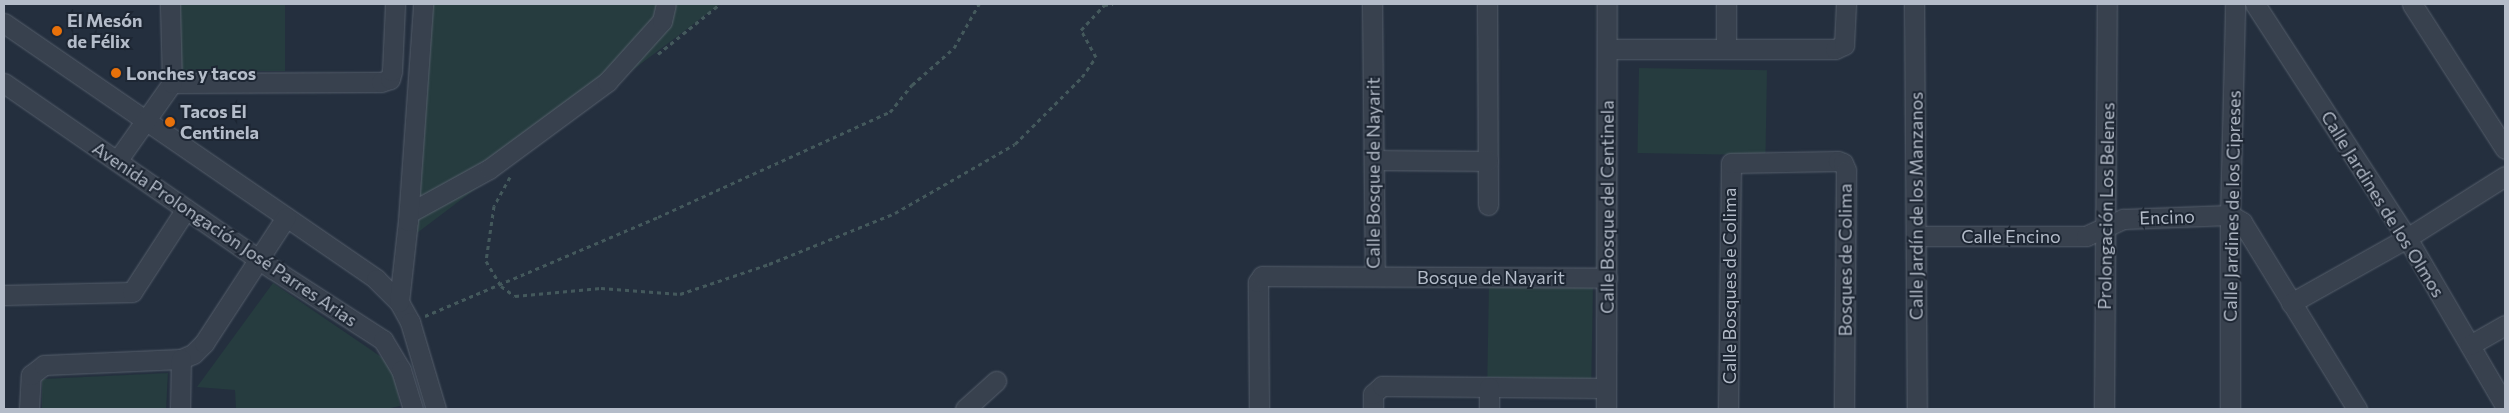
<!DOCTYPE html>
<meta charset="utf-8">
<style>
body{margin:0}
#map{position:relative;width:2509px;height:413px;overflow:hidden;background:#242f3e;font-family:Commissioner,sans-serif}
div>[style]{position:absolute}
.green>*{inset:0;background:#263c3f;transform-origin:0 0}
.path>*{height:3px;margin-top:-1.5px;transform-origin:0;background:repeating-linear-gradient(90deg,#44595c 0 4px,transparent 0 8px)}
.roads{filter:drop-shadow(0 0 1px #565f6c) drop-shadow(0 0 1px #565f6c)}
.minor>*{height:19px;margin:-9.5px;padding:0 9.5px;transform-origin:9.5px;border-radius:9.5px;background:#38414e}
.dots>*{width:14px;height:14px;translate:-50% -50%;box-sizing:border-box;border:2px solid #1d2633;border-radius:50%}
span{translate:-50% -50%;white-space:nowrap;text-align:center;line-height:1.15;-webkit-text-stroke:4px #1d2633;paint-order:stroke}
.poi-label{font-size:18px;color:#b4bcc9;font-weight:700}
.left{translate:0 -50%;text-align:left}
.street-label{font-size:18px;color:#b4bcc9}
.frame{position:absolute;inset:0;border:5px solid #b4bcc9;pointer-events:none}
</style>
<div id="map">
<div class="green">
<div style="left:180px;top:4px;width:105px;height:67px"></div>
<div style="clip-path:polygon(431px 4px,720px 4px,417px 233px)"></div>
<div style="left:1639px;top:68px;width:128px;height:85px;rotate:1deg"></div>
<div style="left:1489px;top:282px;width:104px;height:95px;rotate:1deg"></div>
<div style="clip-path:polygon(273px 283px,393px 365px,400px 406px,386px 409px,236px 409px,235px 390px,197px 387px)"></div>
<div style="clip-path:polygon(168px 373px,166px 409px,42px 409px,42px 379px)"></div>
</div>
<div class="path">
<div style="left:658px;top:54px;width:80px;rotate:-38.9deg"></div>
<div style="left:510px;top:177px;width:33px;rotate:119deg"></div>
<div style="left:494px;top:206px;width:56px;rotate:98.3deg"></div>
<div style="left:486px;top:261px;width:29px;rotate:59deg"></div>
<div style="left:501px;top:286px;width:17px;rotate:36deg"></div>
<div style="left:515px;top:296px;width:86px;rotate:-5.3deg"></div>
<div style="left:601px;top:288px;width:79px;rotate:4.3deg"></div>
<div style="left:680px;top:294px;width:94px;rotate:-18.6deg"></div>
<div style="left:769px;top:264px;width:136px;rotate:-22deg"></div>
<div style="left:895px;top:213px;width:138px;rotate:-29.9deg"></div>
<div style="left:1015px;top:144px;width:95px;rotate:-45deg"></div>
<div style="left:1082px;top:77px;width:24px;rotate:-55deg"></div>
<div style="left:1096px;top:57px;width:31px;rotate:-119deg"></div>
<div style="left:1081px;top:30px;width:34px;rotate:-47deg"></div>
<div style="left:1104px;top:5px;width:9px;rotate:-6deg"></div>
<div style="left:425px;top:316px;width:253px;rotate:-23deg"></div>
<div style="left:658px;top:217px;width:255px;rotate:-24.4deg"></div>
<div style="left:890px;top:112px;width:35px;rotate:-51deg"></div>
<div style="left:912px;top:85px;width:56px;rotate:-41.4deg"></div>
<div style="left:954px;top:48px;width:51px;rotate:-60.4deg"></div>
</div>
<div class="roads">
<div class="minor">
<div style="left:1372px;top:4px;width:272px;rotate:89.4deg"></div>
<div style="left:1487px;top:4px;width:201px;rotate:89.7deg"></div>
<div style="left:1914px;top:4px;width:405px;rotate:89.6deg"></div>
<div style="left:2255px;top:4px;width:279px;rotate:57deg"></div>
<div style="left:2407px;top:238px;width:194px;rotate:59.7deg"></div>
<div style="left:2412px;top:4px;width:172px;rotate:57.3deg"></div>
<div style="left:4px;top:23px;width:452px;rotate:34.5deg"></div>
<div style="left:376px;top:279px;width:33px;rotate:45deg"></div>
<div style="left:399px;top:302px;width:23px;rotate:61deg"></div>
<div style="left:410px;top:322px;width:91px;rotate:73.4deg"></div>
<div style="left:1726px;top:47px;width:43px;rotate:-90deg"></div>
<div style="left:1607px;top:49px;width:228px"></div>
<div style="left:1835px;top:49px;width:10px;rotate:-24deg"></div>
<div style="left:1844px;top:45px;width:41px;rotate:-87.2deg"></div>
<div style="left:4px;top:83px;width:327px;rotate:34.7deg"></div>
<div style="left:273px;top:269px;width:131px;rotate:32.8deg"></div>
<div style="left:383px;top:340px;width:35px;rotate:59deg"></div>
<div style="left:401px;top:370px;width:41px;rotate:72.9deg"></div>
<div style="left:172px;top:83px;width:209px;rotate:-0.3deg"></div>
<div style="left:381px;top:82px;width:9px;rotate:-18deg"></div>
<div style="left:390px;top:79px;width:8px;rotate:-76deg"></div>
<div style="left:392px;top:71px;width:67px;rotate:-87.4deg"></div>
<div style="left:1375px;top:160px;width:113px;rotate:0.5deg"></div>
<div style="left:117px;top:161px;width:95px;rotate:-54.8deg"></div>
<div style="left:172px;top:83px;width:79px;rotate:-91.5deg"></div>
<div style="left:409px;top:213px;width:91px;rotate:-28.8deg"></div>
<div style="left:489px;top:169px;width:147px;rotate:-36.4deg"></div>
<div style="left:607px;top:82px;width:82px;rotate:-48deg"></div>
<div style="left:662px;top:21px;width:17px;rotate:-77deg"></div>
<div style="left:1916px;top:236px;width:170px"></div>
<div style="left:2086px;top:236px;width:41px;rotate:-24.7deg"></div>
<div style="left:2123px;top:219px;width:107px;rotate:-2.1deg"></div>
<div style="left:2230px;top:215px;width:14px;rotate:30deg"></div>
<div style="left:2242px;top:222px;width:220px;rotate:58.4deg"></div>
<div style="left:4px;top:295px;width:128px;rotate:-1.3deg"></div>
<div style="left:132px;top:292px;width:99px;rotate:-57deg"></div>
<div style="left:399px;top:302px;width:81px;rotate:-83.7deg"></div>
<div style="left:408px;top:221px;width:218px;rotate:-86deg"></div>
<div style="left:2291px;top:303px;width:133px;rotate:-29.3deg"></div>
<div style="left:2407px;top:238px;width:116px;rotate:-32.3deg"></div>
<div style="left:2470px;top:345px;width:40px;rotate:-29.7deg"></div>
<div style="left:29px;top:409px;width:34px;rotate:-87deg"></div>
<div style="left:31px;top:375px;width:16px;rotate:-38deg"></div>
<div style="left:44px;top:365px;width:137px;rotate:-2.5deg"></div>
<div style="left:181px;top:359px;width:13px;rotate:-23deg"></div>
<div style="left:193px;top:354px;width:16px;rotate:-45deg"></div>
<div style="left:204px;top:343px;width:150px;rotate:-56.9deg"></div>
<div style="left:180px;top:409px;width:50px;rotate:-88.9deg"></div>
<div style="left:965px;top:409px;width:42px;rotate:-42.1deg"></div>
<div style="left:1259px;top:409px;width:127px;rotate:-90.5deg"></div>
<div style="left:1258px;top:282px;width:7px;rotate:-56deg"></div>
<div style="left:1262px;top:276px;width:345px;rotate:0.3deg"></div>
<div style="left:1373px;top:409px;width:15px;rotate:-90deg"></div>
<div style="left:1373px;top:394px;width:12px;rotate:-42deg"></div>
<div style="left:1382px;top:386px;width:224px;rotate:0.5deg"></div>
<div style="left:1489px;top:409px;width:22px;rotate:-90deg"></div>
<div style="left:1606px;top:409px;width:405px;rotate:-89.9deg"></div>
<div style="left:1728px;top:409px;width:246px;rotate:-89.3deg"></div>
<div style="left:1731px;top:163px;width:107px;rotate:-1.1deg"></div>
<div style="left:1838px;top:161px;width:5px;rotate:22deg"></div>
<div style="left:1843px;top:163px;width:8px;rotate:67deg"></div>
<div style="left:1846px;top:170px;width:239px;rotate:90.5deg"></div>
<div style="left:2104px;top:409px;width:405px;rotate:-89.6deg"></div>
<div style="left:2230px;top:409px;width:194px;rotate:-90deg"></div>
<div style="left:2230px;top:215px;width:211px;rotate:-88.6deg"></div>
</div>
</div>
<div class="dots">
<div style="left:57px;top:31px;background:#e8710a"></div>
<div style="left:116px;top:73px;background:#e8710a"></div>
<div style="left:170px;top:122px;background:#e8710a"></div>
</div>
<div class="poi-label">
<span class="left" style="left:67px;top:31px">El Mesón<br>de Félix</span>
<span class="left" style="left:126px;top:73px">Lonches y tacos</span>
<span class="left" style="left:180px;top:122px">Tacos El<br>Centinela</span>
</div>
<div class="street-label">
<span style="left:1373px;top:173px;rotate:-90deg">Calle Bosque de Nayarit</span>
<span style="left:2383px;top:204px;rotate:58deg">Calle Jardines de los Olmos</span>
<span style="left:1916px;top:206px;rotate:-90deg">Calle Jardín de los Manzanos</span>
<span style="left:2106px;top:206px;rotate:-89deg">Prolongación Los Belenes</span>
<span style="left:2232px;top:206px;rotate:-89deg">Calle Jardines de los Cipreses</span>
<span style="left:1607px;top:207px;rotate:-90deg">Calle Bosque del Centinela</span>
<span style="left:2167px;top:217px;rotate:-2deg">Encino</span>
<span style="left:225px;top:234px;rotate:34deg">Avenida Prolongación José Parres Arias</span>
<span style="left:2011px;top:236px">Calle Encino</span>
<span style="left:1845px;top:260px;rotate:-90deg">Bosques de Colima</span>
<span style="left:1491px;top:277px">Bosque de Nayarit</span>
<span style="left:1729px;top:286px;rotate:-90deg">Calle Bosques de Colima</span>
</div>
<div class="frame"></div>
</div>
